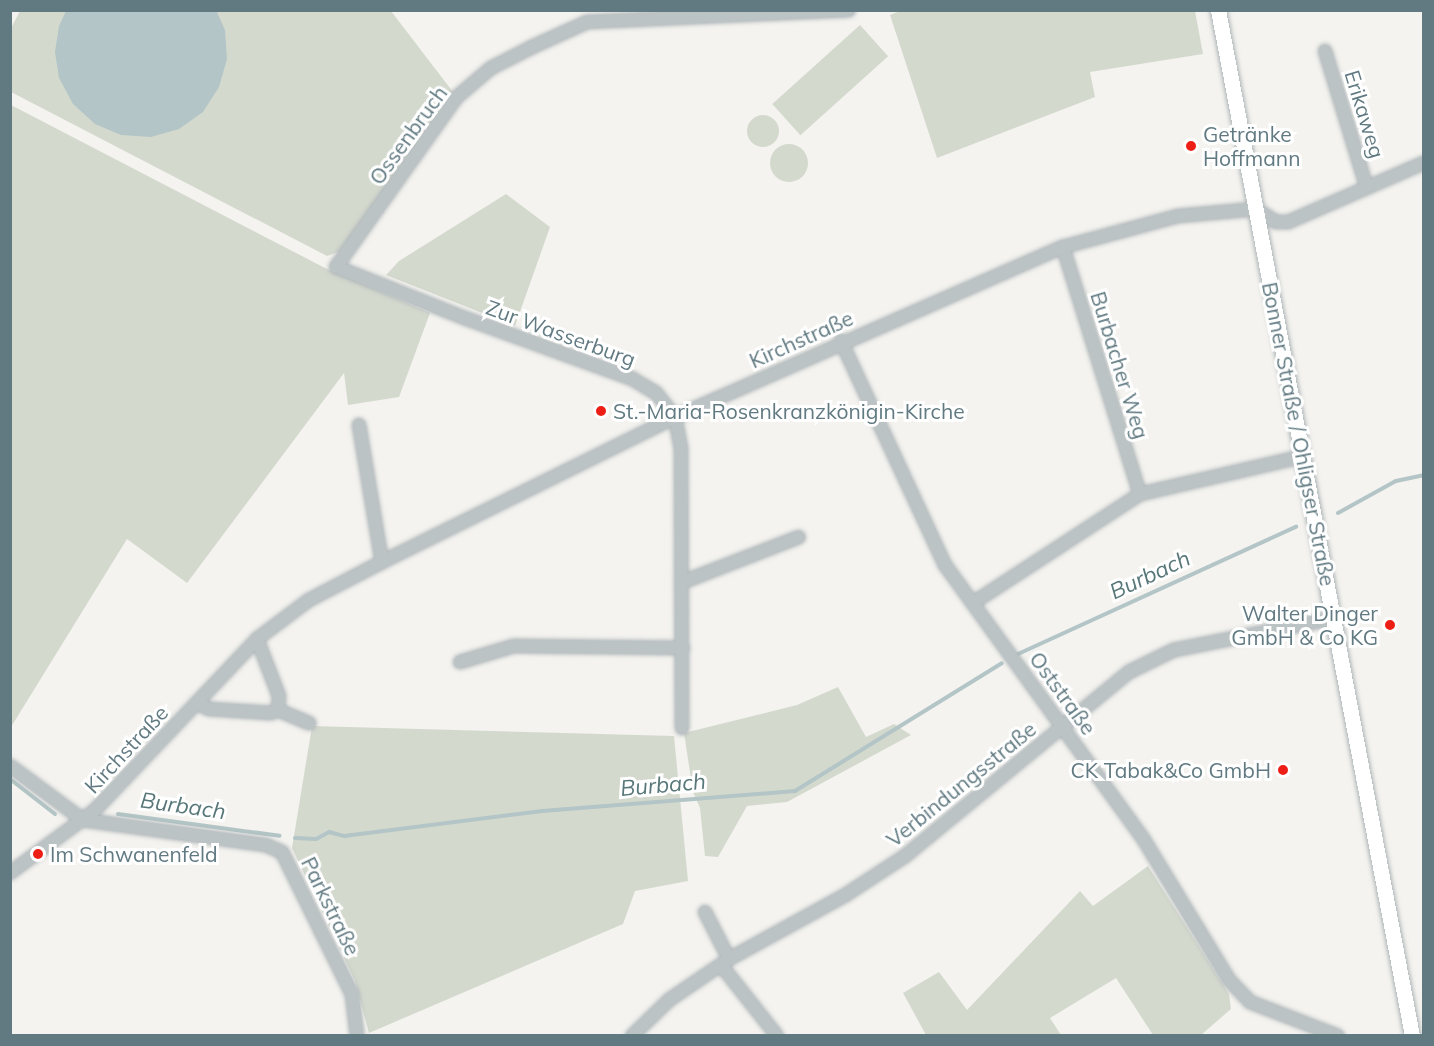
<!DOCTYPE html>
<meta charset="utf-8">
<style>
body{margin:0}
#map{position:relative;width:1434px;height:1046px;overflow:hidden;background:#f4f3ef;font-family:Mulish,sans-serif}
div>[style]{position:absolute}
.green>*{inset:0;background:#d4d9ce;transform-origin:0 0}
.round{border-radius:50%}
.water>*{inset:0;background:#b3c5c6}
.stream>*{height:4px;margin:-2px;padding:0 2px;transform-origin:2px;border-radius:2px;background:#b3c5c6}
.roads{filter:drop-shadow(0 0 2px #afb6b9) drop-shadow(0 0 2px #afb6b9)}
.minor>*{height:12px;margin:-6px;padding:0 6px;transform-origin:6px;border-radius:6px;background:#bcc3c5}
.major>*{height:15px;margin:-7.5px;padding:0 7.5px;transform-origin:7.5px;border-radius:7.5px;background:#fff}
.dots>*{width:16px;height:16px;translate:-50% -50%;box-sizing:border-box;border:3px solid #fff;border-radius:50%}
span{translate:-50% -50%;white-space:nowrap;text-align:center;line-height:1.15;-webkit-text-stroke:6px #fff;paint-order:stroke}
.street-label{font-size:21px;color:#617a82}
.poi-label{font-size:21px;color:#617a82}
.left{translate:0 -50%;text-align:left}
.right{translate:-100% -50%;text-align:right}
.water-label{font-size:22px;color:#587779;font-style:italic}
.frame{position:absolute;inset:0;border:12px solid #617a82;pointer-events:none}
</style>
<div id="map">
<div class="green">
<div style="clip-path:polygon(903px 10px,1195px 11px,1203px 54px,1090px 72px,1095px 97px,937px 158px,890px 15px)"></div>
<div style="clip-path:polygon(20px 11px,391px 11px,453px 92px,341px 251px,327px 256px,11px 92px,10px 30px)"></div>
<div style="left:860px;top:25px;width:42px;height:118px;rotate:48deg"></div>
<div style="clip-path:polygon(11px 105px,325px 268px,430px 313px,399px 397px,348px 405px,344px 373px,187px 583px,127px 539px,11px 727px)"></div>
<div class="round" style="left:747px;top:115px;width:32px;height:32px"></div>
<div class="round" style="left:770px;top:144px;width:38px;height:38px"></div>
<div style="clip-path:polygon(506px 194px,550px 227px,515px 326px,386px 275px,399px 261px)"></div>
<div style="clip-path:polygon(838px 687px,866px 737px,894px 724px,911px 735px,787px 802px,747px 806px,718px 857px,705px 856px,700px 808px,693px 792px,684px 733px,797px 705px)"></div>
<div style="clip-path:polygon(312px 726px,674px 736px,688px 881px,635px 891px,623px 924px,369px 1033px,355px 981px,292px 848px)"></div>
<div style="clip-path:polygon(1148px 866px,1229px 994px,1231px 1009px,1201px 1035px,1153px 1035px,1116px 978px,1050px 1018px,1061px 1035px,926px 1035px,903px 993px,939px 972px,967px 1010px,1080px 891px,1093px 906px)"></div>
</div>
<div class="water">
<div style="clip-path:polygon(216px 10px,225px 30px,227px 59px,219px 87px,203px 112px,179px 129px,151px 137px,121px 135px,95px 124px,73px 104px,59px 78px,55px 52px,59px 26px,66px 11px)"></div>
</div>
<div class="stream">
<div style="left:1338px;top:513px;width:66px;rotate:-28.9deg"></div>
<div style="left:1396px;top:481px;width:29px;rotate:-12deg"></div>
<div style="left:1018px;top:654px;width:306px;rotate:-24.6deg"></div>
<div style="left:10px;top:779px;width:57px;rotate:37.9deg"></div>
<div style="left:118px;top:814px;width:163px;rotate:7.7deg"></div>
<div style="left:295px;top:838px;width:21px;rotate:3deg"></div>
<div style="left:316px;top:839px;width:15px;rotate:-28deg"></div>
<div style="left:329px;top:832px;width:16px;rotate:15deg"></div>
<div style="left:344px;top:836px;width:200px;rotate:-7.2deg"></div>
<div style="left:542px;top:811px;width:254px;rotate:-4.5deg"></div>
<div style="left:795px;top:791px;width:243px;rotate:-31.7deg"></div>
</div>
<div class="roads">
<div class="minor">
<div style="left:1325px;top:51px;width:143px;rotate:73deg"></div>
<div style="left:1063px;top:247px;width:259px;rotate:72.7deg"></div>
<div style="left:841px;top:341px;width:247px;rotate:65.1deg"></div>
<div style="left:945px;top:565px;width:339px;rotate:54.1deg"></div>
<div style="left:1144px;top:840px;width:164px;rotate:58.7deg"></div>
<div style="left:1229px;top:980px;width:30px;rotate:46deg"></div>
<div style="left:1250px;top:1002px;width:94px;rotate:21.1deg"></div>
<div style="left:359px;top:425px;width:139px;rotate:80.5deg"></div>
<div style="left:683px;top:582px;width:124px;rotate:-21.2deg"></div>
<div style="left:973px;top:603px;width:199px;rotate:-33.1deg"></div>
<div style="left:1140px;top:494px;width:168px;rotate:-13deg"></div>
<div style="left:257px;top:639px;width:61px;rotate:68.9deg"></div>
<div style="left:279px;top:696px;width:14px;rotate:94deg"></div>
<div style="left:460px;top:662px;width:56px;rotate:-16.5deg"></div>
<div style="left:514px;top:646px;width:169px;rotate:0.7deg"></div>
<div style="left:197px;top:703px;width:13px;rotate:27deg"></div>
<div style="left:209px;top:709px;width:62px;rotate:3.7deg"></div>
<div style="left:271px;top:713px;width:8px;rotate:-23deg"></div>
<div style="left:278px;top:710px;width:34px;rotate:23deg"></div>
<div style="left:682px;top:728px;width:280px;rotate:-90.2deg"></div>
<div style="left:681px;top:448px;width:32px;rotate:-101deg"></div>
<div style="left:675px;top:417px;width:31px;rotate:-128deg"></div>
<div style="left:656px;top:393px;width:27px;rotate:-149deg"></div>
<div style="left:633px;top:379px;width:177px;rotate:-160.1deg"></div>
<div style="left:467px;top:319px;width:141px;rotate:-158.3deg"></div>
<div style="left:336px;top:267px;width:209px;rotate:-54.6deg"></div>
<div style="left:457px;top:97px;width:45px;rotate:-40.5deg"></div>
<div style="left:491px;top:68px;width:46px;rotate:-27.1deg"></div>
<div style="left:532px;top:47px;width:60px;rotate:-24.4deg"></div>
<div style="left:587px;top:22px;width:262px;rotate:-2.6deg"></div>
<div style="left:10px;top:766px;width:91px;rotate:36.5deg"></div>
<div style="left:83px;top:820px;width:185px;rotate:7.8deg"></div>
<div style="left:266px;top:845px;width:17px;rotate:24deg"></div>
<div style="left:282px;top:852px;width:158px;rotate:63.8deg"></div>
<div style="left:352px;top:994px;width:42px;rotate:83.2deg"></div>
<div style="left:10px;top:873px;width:106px;rotate:-36.5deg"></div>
<div style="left:95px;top:810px;width:236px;rotate:-46.5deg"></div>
<div style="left:257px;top:639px;width:65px;rotate:-36.9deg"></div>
<div style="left:309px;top:600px;width:82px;rotate:-27.5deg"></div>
<div style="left:382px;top:562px;width:327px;rotate:-26.3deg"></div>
<div style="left:675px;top:417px;width:424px;rotate:-23.7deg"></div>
<div style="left:1063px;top:247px;width:119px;rotate:-15.1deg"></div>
<div style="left:1178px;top:216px;width:78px;rotate:-5.1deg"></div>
<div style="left:1256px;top:209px;width:24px;rotate:33deg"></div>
<div style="left:1276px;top:222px;width:12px"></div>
<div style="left:1288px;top:222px;width:148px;rotate:-23.5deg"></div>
<div style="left:705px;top:912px;width:53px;rotate:62.9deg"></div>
<div style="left:721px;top:965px;width:90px;rotate:51.7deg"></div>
<div style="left:632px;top:1036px;width:52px;rotate:-44.2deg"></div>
<div style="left:669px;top:1000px;width:73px;rotate:-34.3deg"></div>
<div style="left:729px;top:959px;width:135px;rotate:-28.8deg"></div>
<div style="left:847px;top:894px;width:69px;rotate:-33.2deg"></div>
<div style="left:905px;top:856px;width:290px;rotate:-39.4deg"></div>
<div style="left:1129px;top:672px;width:50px;rotate:-26.1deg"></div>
<div style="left:1174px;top:650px;width:164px;rotate:-11.2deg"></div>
</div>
<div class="major">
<div style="left:1218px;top:10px;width:1044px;rotate:79.29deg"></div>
</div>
</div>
<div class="dots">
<div style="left:1191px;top:146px;background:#ed1e16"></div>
<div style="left:601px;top:411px;background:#ed1e16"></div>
<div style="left:1390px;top:625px;background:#ed1e16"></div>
<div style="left:1283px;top:770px;background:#ed1e16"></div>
<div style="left:38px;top:854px;background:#ed1e16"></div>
</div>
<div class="street-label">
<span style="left:1365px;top:114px;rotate:73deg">Erikaweg</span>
<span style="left:408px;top:135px;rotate:-54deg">Ossenbruch</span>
<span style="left:561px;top:333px;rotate:20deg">Zur Wasserburg</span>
<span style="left:801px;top:339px;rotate:-24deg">Kirchstraße</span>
<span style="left:1120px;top:365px;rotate:73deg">Burbacher Weg</span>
<span style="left:1299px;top:434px;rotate:79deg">Bonner Straße / Ohligser Straße</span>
<span style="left:1063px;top:693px;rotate:54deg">Oststraße</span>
<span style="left:126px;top:749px;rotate:-47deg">Kirchstraße</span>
<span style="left:961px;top:784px;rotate:-39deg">Verbindungsstraße</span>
<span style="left:331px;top:906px;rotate:64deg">Parkstraße</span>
</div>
<div class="poi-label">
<span class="left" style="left:1203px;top:146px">Getränke<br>Hoffmann</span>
<span class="left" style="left:613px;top:411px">St.-Maria-Rosenkranzkönigin-Kirche</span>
<span class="right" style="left:1378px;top:625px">Walter Dinger<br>GmbH &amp; Co KG</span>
<span class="right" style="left:1271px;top:770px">CK Tabak&amp;Co GmbH</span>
<span class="left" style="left:50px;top:854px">Im Schwanenfeld</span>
</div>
<div class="water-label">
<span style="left:1150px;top:575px;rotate:-25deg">Burbach</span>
<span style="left:663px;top:785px;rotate:-5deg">Burbach</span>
<span style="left:183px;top:806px;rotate:8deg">Burbach</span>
</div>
<div class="frame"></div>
</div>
